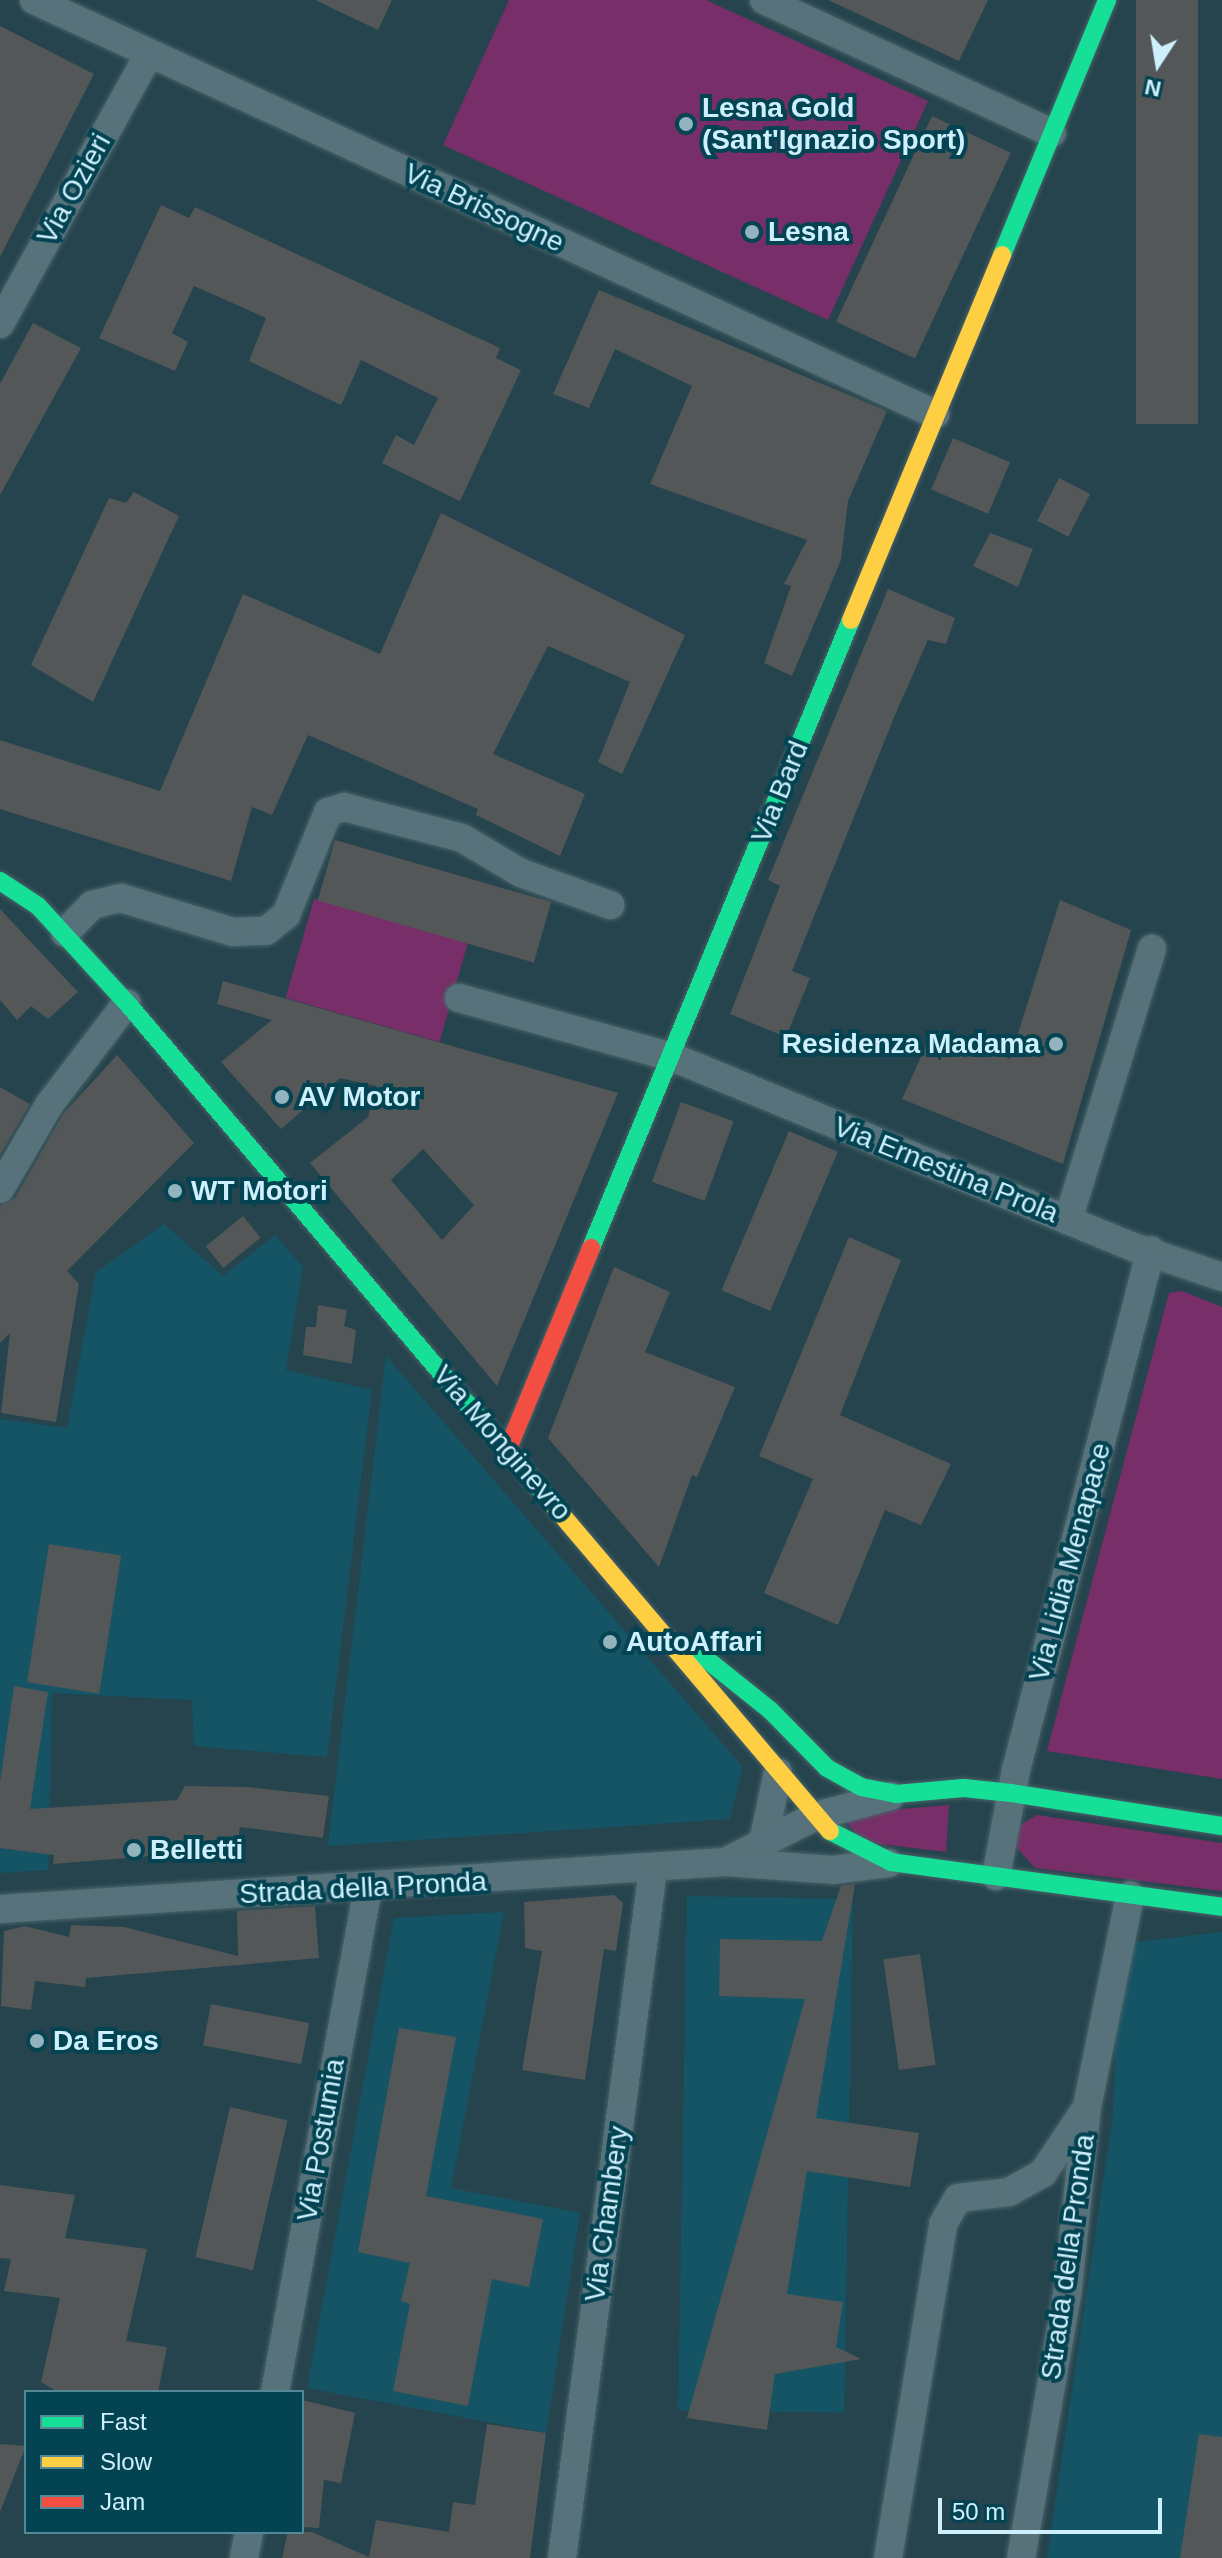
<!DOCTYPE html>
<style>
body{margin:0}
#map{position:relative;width:1222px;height:2558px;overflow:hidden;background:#25444d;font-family:Helvetica,sans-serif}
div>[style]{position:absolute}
.built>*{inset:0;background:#155465;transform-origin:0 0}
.green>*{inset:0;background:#782e68;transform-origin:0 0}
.building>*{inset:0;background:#535757;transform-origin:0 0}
.roads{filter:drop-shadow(0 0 2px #496269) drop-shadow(0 0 2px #496269)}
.street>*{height:28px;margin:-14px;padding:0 14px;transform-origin:14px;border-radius:14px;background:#57727a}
.fast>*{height:18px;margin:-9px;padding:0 9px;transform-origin:9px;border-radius:9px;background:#16e098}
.slow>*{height:18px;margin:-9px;padding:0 9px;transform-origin:9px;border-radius:9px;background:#ffcf43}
.jam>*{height:18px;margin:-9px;padding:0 9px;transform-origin:9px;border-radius:9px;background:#f24e42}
.dots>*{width:22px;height:22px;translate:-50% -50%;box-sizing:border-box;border:4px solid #044352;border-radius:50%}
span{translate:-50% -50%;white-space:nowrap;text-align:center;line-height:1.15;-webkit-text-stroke:8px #044352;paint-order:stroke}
.poi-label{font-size:28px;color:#cef0fc;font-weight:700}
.left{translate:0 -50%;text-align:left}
.right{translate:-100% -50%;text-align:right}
.street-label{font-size:28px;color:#cef0fc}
.legend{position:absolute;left:24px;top:2390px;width:280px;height:144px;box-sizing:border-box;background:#044352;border:2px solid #558896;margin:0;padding:10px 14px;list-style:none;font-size:24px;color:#cef0fc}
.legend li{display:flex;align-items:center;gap:16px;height:40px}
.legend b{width:40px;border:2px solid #558896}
.north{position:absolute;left:1118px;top:24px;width:80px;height:80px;-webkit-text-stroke:6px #044352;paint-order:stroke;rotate:192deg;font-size:22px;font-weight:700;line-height:32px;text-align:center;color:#cef0fc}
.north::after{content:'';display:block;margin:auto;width:28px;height:36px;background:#cef0fc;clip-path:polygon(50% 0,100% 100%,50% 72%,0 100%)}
.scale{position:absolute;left:938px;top:2498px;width:224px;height:36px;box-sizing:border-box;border:4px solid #cef0fc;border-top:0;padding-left:10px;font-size:24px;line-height:28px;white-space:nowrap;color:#cef0fc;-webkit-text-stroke:6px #044352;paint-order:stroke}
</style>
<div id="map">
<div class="built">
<div style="clip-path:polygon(164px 1224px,223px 1276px,275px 1235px,303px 1267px,286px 1370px,372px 1390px,327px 1757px,194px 1746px,192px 1700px,52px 1693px,48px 1870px,0 1873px,0 1419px,67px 1428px,96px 1272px)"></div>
<div style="clip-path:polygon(386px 1356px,743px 1767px,730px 1819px,328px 1846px)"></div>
<div style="left:687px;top:1896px;width:166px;height:514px;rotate:1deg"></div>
<div style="clip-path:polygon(504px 1912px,451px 2188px,580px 2213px,546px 2433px,307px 2388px,394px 1918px)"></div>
<div style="clip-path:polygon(1222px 1932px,1222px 2558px,1047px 2558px,1113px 2115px,1119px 1944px)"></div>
</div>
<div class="green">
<div style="clip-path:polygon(509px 0,706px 0,928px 101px,828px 320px,443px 145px)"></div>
<div style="left:314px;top:899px;width:160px;height:103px;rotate:16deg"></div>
<div style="clip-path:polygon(1182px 1291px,1222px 1307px,1222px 1779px,1047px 1751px,1169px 1293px)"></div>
<div style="clip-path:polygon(949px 1805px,946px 1852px,863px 1842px,840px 1814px)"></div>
<div style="clip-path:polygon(1037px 1815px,1222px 1843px,1222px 1891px,1035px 1868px,1015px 1846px,1018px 1826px)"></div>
</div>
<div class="building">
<div style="clip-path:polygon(315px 0,392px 0,378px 30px)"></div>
<div style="clip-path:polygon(828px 0,988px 0,959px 61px)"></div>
<div style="left:1136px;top:0;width:62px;height:424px"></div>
<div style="clip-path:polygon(0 26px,94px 74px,0 257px)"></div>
<div style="left:932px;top:116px;width:87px;height:227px;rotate:25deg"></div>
<div style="clip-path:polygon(161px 205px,189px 218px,195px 207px,500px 348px,496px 358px,521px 370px,460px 501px,382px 463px,396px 435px,414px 445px,438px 398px,361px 360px,341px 405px,249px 361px,266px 318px,194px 286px,172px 333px,188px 342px,175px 371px,99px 338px)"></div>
<div style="clip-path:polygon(599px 290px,887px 411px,848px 501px,841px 560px,792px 676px,764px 663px,791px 586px,784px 584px,807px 540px,650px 484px,692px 386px,615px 349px,589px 408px,553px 394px)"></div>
<div style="clip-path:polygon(33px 323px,81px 348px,0 495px,0 384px)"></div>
<div style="left:953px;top:438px;width:62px;height:56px;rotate:23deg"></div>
<div style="left:1059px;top:478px;width:35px;height:48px;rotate:27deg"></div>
<div style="clip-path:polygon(134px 492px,179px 516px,93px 702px,31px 665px,109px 498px,126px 503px)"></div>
<div style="clip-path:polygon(441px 513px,685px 635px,622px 774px,598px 762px,630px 682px,548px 646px,493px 754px,585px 794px,560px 856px,476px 815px,478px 809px,308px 735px,272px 815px,252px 807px,231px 881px,0 809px,0 740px,160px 791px,243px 594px,380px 654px)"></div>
<div style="clip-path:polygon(990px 533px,1033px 549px,1018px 587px,973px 566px)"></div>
<div style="clip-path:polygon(888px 589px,955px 618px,946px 644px,928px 640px,895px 715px,792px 971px,810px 978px,786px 1037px,730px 1014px,780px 886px,768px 880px)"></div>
<div style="left:335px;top:840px;width:225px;height:63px;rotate:16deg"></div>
<div style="clip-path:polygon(1060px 900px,1131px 930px,1063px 1164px,902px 1099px,933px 1030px,1010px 1059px)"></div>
<div style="clip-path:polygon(0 909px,78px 992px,48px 1019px,31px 1006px,17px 1020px,0 1000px)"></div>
<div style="clip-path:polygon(evenodd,223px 981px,618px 1093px,497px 1386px,310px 1163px,368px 1117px,376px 1086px,340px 1078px,281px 1129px,221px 1062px,272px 1020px,217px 1004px,223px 981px,423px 1149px,474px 1205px,442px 1240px,391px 1180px,423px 1149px)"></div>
<div style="clip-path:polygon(117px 1055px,194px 1143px,67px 1271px,79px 1284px,56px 1422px,1px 1413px,10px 1333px,0 1343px,0 1206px,15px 1198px,63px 1114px)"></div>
<div style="clip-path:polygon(0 1087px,30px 1104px,0 1155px)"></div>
<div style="left:681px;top:1102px;width:56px;height:85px;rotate:20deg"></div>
<div style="left:789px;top:1131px;width:53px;height:173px;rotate:23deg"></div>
<div style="left:243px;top:1216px;width:28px;height:48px;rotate:51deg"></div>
<div style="clip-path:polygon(849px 1237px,901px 1260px,840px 1415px,951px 1464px,921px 1525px,885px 1510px,838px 1625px,764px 1593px,813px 1479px,759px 1456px)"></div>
<div style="clip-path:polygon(614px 1267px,670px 1292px,645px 1352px,735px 1387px,697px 1477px,692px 1475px,659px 1567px,548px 1438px)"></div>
<div style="clip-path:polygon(318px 1305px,347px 1310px,344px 1326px,356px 1330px,352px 1364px,303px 1355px,306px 1327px,316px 1327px)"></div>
<div style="left:49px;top:1544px;width:73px;height:140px;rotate:9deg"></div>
<div style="clip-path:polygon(14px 1686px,48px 1692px,30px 1809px,177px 1800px,185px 1786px,248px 1787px,329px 1796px,323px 1838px,240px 1827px,237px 1849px,53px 1864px,54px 1855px,0 1848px,0 1782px)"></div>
<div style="clip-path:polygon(855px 1884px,816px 2118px,919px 2133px,910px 2187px,807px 2171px,787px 2294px,843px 2302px,836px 2347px,861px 2359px,775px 2374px,767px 2430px,687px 2418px,805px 1999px,719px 1996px,720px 1939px,822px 1941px,841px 1886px)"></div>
<div style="clip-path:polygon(614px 1895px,623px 1903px,616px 1951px,604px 1949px,585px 2080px,522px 2070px,542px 1951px,525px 1948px,524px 1902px)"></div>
<div style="clip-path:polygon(315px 1906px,319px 1958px,86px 1978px,85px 1987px,35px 1981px,31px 2010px,1px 2006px,4px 1931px,25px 1926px,69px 1937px,71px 1925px,124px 1927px,238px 1956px,237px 1911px)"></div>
<div style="left:920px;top:1954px;width:112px;height:37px;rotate:82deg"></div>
<div style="left:211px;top:2004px;width:100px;height:42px;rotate:11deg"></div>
<div style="clip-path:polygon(399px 2028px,456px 2037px,426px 2196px,543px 2219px,529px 2287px,492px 2279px,468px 2406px,393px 2391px,410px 2304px,401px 2301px,410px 2263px,358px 2252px)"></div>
<div style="left:230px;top:2107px;width:59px;height:154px;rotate:13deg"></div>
<div style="clip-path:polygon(0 2185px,75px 2195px,65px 2238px,147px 2249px,126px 2341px,167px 2347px,158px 2392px,58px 2392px,41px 2382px,60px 2298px,4px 2291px,11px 2259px,0 2258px)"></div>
<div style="clip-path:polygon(302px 2400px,355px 2413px,341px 2483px,324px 2480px,319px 2528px,302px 2527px)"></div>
<div style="clip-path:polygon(487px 2424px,546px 2433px,530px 2558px,282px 2558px,288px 2532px,312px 2532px,369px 2557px,376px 2520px,449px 2532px,453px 2502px,475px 2505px)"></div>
<div style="clip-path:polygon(1199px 2434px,1222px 2437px,1222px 2558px,1180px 2558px)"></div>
<div style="clip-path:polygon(0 2444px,26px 2446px,0 2512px)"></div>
</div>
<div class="roads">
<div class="street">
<div style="left:34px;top:0;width:992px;rotate:24.68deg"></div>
<div style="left:764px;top:0;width:317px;rotate:24.8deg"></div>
<div style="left:0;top:324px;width:308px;rotate:-61.1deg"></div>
<div style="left:65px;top:933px;width:39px;rotate:-46deg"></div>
<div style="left:92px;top:905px;width:30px;rotate:-14deg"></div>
<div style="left:121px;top:898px;width:117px;rotate:16.9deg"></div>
<div style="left:233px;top:932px;width:33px;rotate:-2deg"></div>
<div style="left:266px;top:931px;width:26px;rotate:-39deg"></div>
<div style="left:286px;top:915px;width:111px;rotate:-67.8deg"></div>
<div style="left:328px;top:812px;width:17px;rotate:-17deg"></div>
<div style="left:344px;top:807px;width:122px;rotate:14.7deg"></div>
<div style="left:462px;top:838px;width:69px;rotate:30.7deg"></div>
<div style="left:521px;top:873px;width:95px;rotate:19.8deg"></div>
<div style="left:459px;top:998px;width:221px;rotate:15.5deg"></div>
<div style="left:672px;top:1057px;width:500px;rotate:22.4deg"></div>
<div style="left:1134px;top:1247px;width:93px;rotate:18.8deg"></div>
<div style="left:0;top:1189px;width:97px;rotate:-59.7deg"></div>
<div style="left:49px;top:1105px;width:128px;rotate:-52.6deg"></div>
<div style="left:1068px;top:1220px;width:284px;rotate:-72.8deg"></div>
<div style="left:764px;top:1838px;width:67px;rotate:-78deg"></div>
<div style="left:725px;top:1862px;width:102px;rotate:-26.8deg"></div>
<div style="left:816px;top:1816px;width:77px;rotate:-15.1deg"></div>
<div style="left:996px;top:1876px;width:108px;rotate:-79.3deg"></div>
<div style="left:1016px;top:1770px;width:537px;rotate:-75.45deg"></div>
<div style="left:0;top:1909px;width:727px;rotate:-3.71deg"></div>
<div style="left:725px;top:1862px;width:108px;rotate:4.2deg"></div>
<div style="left:833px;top:1870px;width:56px;rotate:-7.1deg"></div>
<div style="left:1087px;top:2107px;width:216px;rotate:-78.5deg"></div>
<div style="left:275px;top:2392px;width:513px;rotate:-79.55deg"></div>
<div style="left:244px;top:2558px;width:26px;rotate:-79deg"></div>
<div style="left:562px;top:2558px;width:694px;rotate:-82.47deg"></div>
<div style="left:888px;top:2558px;width:338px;rotate:-80.6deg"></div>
<div style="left:943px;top:2224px;width:30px;rotate:-60deg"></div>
<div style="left:958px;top:2198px;width:51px;rotate:-6.7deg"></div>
<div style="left:1009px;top:2192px;width:39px;rotate:-29deg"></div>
<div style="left:1043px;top:2173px;width:79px;rotate:-56.3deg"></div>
<div style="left:1087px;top:2107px;width:183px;rotate:96deg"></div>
<div style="left:1068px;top:2289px;width:273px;rotate:99.9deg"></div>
</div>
<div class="fast">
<div style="left:1002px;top:255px;width:276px;rotate:-67.6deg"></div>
<div style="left:0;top:881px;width:45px;rotate:33.3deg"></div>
<div style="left:38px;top:906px;width:132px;rotate:47.5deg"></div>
<div style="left:127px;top:1003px;width:661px;rotate:49.66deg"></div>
<div style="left:591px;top:1248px;width:680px;rotate:-67.51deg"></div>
<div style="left:695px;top:1650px;width:96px;rotate:38.7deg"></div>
<div style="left:770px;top:1710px;width:81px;rotate:45.5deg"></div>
<div style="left:827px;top:1768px;width:39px;rotate:29deg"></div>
<div style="left:861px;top:1787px;width:36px;rotate:11deg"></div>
<div style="left:896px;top:1794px;width:68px;rotate:-5deg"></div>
<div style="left:964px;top:1788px;width:47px;rotate:6.1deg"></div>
<div style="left:1011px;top:1793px;width:214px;rotate:8.9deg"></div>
<div style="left:830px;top:1831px;width:68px;rotate:26.9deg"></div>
<div style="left:891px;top:1862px;width:334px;rotate:7.7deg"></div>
</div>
<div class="slow">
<div style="left:851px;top:620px;width:395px;rotate:-67.5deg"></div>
<div style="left:555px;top:1507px;width:425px;rotate:49.7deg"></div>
</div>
<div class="jam">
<div style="left:507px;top:1451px;width:220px;rotate:-67.5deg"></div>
</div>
</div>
<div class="dots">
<div style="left:686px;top:124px;background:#93b4bf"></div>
<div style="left:752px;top:232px;background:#93b4bf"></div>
<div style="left:1056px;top:1044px;background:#93b4bf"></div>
<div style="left:282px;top:1097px;background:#93b4bf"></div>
<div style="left:175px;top:1191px;background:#93b4bf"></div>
<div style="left:610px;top:1642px;background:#93b4bf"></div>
<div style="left:134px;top:1850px;background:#93b4bf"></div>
<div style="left:37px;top:2041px;background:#93b4bf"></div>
</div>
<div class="poi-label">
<span class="left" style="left:702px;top:124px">Lesna Gold<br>(Sant'Ignazio Sport)</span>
<span class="left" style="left:768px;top:232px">Lesna</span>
<span class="right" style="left:1040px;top:1044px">Residenza Madama</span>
<span class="left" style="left:298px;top:1097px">AV Motor</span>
<span class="left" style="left:191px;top:1191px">WT Motori</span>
<span class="left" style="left:626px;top:1642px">AutoAffari</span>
<span class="left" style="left:150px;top:1850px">Belletti</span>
<span class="left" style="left:53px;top:2041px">Da Eros</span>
</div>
<div class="street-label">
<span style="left:74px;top:189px;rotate:-61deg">Via Ozieri</span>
<span style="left:484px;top:208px;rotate:25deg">Via Brissogne</span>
<span style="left:780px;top:792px;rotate:-68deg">Via Bard</span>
<span style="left:946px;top:1170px;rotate:22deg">Via Ernestina Prola</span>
<span style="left:502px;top:1443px;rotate:49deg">Via Monginevro</span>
<span style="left:1070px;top:1562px;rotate:-75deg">Via Lidia Menapace</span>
<span style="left:363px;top:1888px;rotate:-3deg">Strada della Pronda</span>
<span style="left:321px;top:2140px;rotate:-80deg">Via Postumia</span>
<span style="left:607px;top:2214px;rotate:-82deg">Via Chambery</span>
<span style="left:1068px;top:2257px;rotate:-82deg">Strada della Pronda</span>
</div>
<ul class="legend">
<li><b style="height:10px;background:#16e098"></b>Fast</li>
<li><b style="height:10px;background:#ffcf43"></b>Slow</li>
<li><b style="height:10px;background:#f24e42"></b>Jam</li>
</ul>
<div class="north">N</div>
<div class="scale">50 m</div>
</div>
